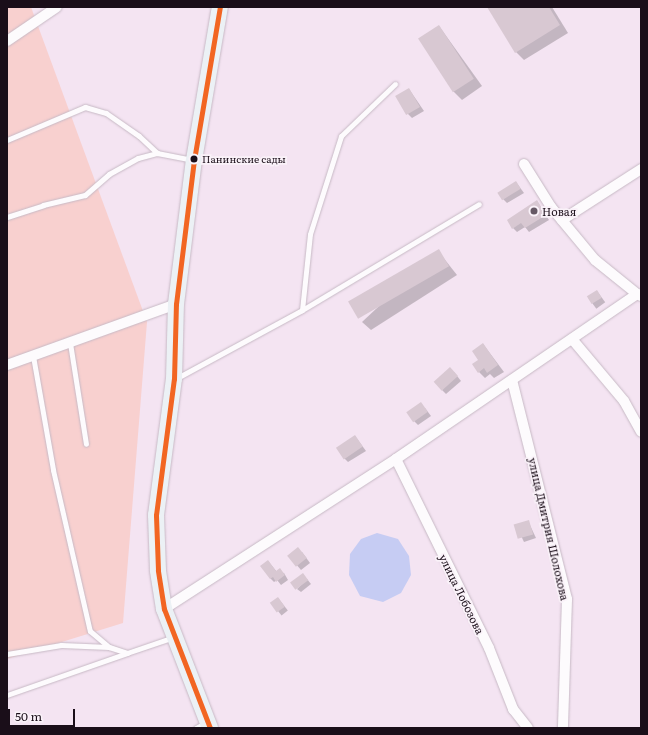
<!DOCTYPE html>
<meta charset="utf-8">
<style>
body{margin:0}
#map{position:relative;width:648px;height:735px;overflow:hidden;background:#f4e4f2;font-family:Literata,serif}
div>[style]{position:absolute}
.green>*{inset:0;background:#f8d0cf}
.water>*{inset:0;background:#c6ccf3}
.shadow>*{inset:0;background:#0003;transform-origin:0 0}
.building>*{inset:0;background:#d8c8d2;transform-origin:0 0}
.roads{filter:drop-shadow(0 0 1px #c7b9c5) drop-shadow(0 0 1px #c7b9c5)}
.service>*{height:5px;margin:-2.5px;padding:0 2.5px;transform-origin:2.5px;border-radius:2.5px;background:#fdfbfd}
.minor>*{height:10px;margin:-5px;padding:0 5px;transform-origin:5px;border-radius:5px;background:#fdfbfd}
.primary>*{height:16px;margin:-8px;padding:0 8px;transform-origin:8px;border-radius:8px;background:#ecf1f5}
.bus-1>*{height:5px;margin:-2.5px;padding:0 2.5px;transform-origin:2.5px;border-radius:2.5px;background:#f26522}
.dots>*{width:11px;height:11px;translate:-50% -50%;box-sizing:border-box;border:2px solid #faf2f9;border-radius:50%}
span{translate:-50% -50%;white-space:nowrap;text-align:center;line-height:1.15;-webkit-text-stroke:3.5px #faf2f9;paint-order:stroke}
.bus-label{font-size:10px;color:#1a0e19}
.left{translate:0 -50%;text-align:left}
.poi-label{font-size:11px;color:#1a0e19}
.street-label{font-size:11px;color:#1a0e19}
.frame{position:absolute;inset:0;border:8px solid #1a0e19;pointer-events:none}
.scale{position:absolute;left:8px;top:709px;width:67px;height:18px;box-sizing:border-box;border:2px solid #1a0e19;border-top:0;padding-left:5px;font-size:12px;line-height:14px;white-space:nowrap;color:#1a0e19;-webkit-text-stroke:3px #faf2f9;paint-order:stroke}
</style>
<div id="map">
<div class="green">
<div style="clip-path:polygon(7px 7px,31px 7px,147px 322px,123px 623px,7px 659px)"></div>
</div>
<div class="water">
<div style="clip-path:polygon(377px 533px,398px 539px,409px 556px,411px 575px,401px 593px,383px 602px,360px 596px,349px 575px,350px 554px,361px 539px)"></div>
</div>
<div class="shadow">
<div style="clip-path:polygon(488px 7px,552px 7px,568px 33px,524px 60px,516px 52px)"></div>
<div style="clip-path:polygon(439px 26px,482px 86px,462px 100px,453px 91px)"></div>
<div style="clip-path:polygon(409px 89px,424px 111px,412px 118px,408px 114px)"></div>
<div style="clip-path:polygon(516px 182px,524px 193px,507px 203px,503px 199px)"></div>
<div style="clip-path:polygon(537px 201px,549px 220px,529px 232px,525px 227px,517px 232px,513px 228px)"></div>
<div style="clip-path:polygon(438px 251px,457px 275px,371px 330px,362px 322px)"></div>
<div style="left:597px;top:291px;width:14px;height:11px;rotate:54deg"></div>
<div style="clip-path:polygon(483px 344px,504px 372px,494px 378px,490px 374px,485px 378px,479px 372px)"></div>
<div style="clip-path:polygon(454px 372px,461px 381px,446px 394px,442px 390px)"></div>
<div style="clip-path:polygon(425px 408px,431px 416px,418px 425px,414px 421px)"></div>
<div style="clip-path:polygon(355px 436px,366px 451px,348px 462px,344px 458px)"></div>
<div style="clip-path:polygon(528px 521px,536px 538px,524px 542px,516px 525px)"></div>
<div style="clip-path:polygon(302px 552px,310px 563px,301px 570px,289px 556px)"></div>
<div style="clip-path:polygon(268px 561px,277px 572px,284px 573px,288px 580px,281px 585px,277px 580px,274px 582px,270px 578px)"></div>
<div style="clip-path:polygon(307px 579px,311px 584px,301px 592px,297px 589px)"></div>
<div style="left:278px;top:598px;width:16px;height:8px;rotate:52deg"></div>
</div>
<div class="building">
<div style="clip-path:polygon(487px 7px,549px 7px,560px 25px,515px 53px)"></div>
<div style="left:439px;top:25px;width:64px;height:25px;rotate:57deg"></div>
<div style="left:409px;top:88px;width:22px;height:16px;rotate:60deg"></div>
<div style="left:516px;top:181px;width:9px;height:22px;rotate:58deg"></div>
<div style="clip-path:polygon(537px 200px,546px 215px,525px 228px,521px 223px,512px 229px,507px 220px)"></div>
<div style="left:439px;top:249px;width:20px;height:105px;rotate:60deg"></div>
<div style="left:597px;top:290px;width:9px;height:12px;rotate:58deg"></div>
<div style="clip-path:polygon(483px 343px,498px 365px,487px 373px,484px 368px,478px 373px,472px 364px,478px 360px,472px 351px)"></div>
<div style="left:450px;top:367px;width:12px;height:22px;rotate:48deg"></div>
<div style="left:421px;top:402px;width:12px;height:18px;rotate:55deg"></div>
<div style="left:355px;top:435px;width:14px;height:23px;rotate:56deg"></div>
<div style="left:529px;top:520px;width:15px;height:16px;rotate:74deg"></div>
<div style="left:298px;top:547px;width:14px;height:14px;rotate:51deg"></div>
<div style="clip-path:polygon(268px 560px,276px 571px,280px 568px,285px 575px,276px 582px,273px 577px,270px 579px,260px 566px)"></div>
<div style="left:303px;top:573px;width:9px;height:16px;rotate:54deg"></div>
<div style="left:278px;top:597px;width:12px;height:10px;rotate:55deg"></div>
</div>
<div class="roads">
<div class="service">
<div style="left:7px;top:140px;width:85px;rotate:-22.9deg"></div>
<div style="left:85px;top:107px;width:22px;rotate:16deg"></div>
<div style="left:106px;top:113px;width:40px;rotate:34.9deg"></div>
<div style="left:139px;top:136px;width:25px;rotate:43deg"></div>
<div style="left:7px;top:217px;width:38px;rotate:-18deg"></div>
<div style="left:43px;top:205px;width:43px;rotate:-13.4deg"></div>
<div style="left:85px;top:195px;width:32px;rotate:-41deg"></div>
<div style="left:109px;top:174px;width:33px;rotate:-29deg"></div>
<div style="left:138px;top:158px;width:20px;rotate:-15deg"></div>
<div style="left:157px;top:153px;width:36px;rotate:11deg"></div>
<div style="left:302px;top:310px;width:76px;rotate:-84deg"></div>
<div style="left:310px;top:234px;width:103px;rotate:-72.4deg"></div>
<div style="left:341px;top:136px;width:75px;rotate:-43.9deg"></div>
<div style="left:70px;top:343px;width:102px;rotate:81deg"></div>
<div style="left:33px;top:356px;width:116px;rotate:80deg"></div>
<div style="left:53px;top:470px;width:165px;rotate:77.1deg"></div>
<div style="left:90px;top:631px;width:25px;rotate:40deg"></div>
<div style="left:177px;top:378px;width:142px;rotate:-28.5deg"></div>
<div style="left:302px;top:310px;width:206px;rotate:-30.9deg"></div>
<div style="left:7px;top:654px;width:55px;rotate:-9.5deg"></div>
<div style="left:61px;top:645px;width:48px;rotate:2.4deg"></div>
<div style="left:109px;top:647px;width:19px;rotate:18deg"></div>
<div style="left:127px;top:653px;width:50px;rotate:-18.8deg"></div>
<div style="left:7px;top:695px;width:127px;rotate:-19.3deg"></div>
<div style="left:196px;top:728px;width:10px;rotate:-29deg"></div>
</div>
<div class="minor">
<div style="left:7px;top:41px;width:60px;rotate:-34.2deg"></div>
<div style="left:524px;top:164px;width:51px;rotate:57.9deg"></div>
<div style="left:551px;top:207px;width:69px;rotate:50.3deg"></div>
<div style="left:595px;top:260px;width:54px;rotate:39deg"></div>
<div style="left:562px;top:220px;width:94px;rotate:-32.8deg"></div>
<div style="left:572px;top:339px;width:81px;rotate:50deg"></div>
<div style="left:624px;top:401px;width:35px;rotate:61deg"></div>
<div style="left:7px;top:365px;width:180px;rotate:-19.8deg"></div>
<div style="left:512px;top:380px;width:226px;rotate:75.9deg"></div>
<div style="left:567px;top:599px;width:129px;rotate:91.8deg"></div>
<div style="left:396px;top:459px;width:211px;rotate:63.8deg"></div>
<div style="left:489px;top:648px;width:66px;rotate:68.5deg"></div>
<div style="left:513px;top:709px;width:24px;rotate:52deg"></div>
<div style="left:164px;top:609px;width:276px;rotate:-32.9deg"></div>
<div style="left:396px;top:459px;width:292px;rotate:-34.4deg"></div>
<div style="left:637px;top:294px;width:4px;rotate:27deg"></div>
</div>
<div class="primary">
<div style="left:210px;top:728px;width:128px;rotate:-111.1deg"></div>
<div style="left:164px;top:609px;width:39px;rotate:-99deg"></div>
<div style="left:158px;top:570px;width:55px;rotate:-92.1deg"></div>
<div style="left:156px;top:515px;width:137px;rotate:-82.5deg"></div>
<div style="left:174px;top:379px;width:75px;rotate:-88.5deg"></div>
<div style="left:176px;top:304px;width:145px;rotate:-82.9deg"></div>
<div style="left:194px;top:160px;width:155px;rotate:-80.4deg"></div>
</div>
</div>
<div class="bus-1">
<div style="left:210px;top:728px;width:128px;rotate:-111.1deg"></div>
<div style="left:164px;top:609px;width:39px;rotate:-99deg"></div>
<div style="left:158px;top:570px;width:55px;rotate:-92.1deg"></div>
<div style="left:156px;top:515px;width:137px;rotate:-82.5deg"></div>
<div style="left:174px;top:379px;width:75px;rotate:-88.5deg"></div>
<div style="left:176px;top:304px;width:145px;rotate:-82.9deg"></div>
<div style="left:194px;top:160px;width:155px;rotate:-80.4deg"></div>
</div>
<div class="dots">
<div style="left:194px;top:159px;background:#1a0e19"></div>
<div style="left:534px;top:211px;background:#665965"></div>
</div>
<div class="bus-label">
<span class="left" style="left:202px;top:159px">Панинские сады</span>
</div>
<div class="poi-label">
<span class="left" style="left:542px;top:211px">Новая</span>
</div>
<div class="street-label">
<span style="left:549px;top:529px;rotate:77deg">улица Дмитрия Шолохова</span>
<span style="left:462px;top:594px;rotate:64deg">улица Лобозова</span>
</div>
<div class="frame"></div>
<div class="scale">50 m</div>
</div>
